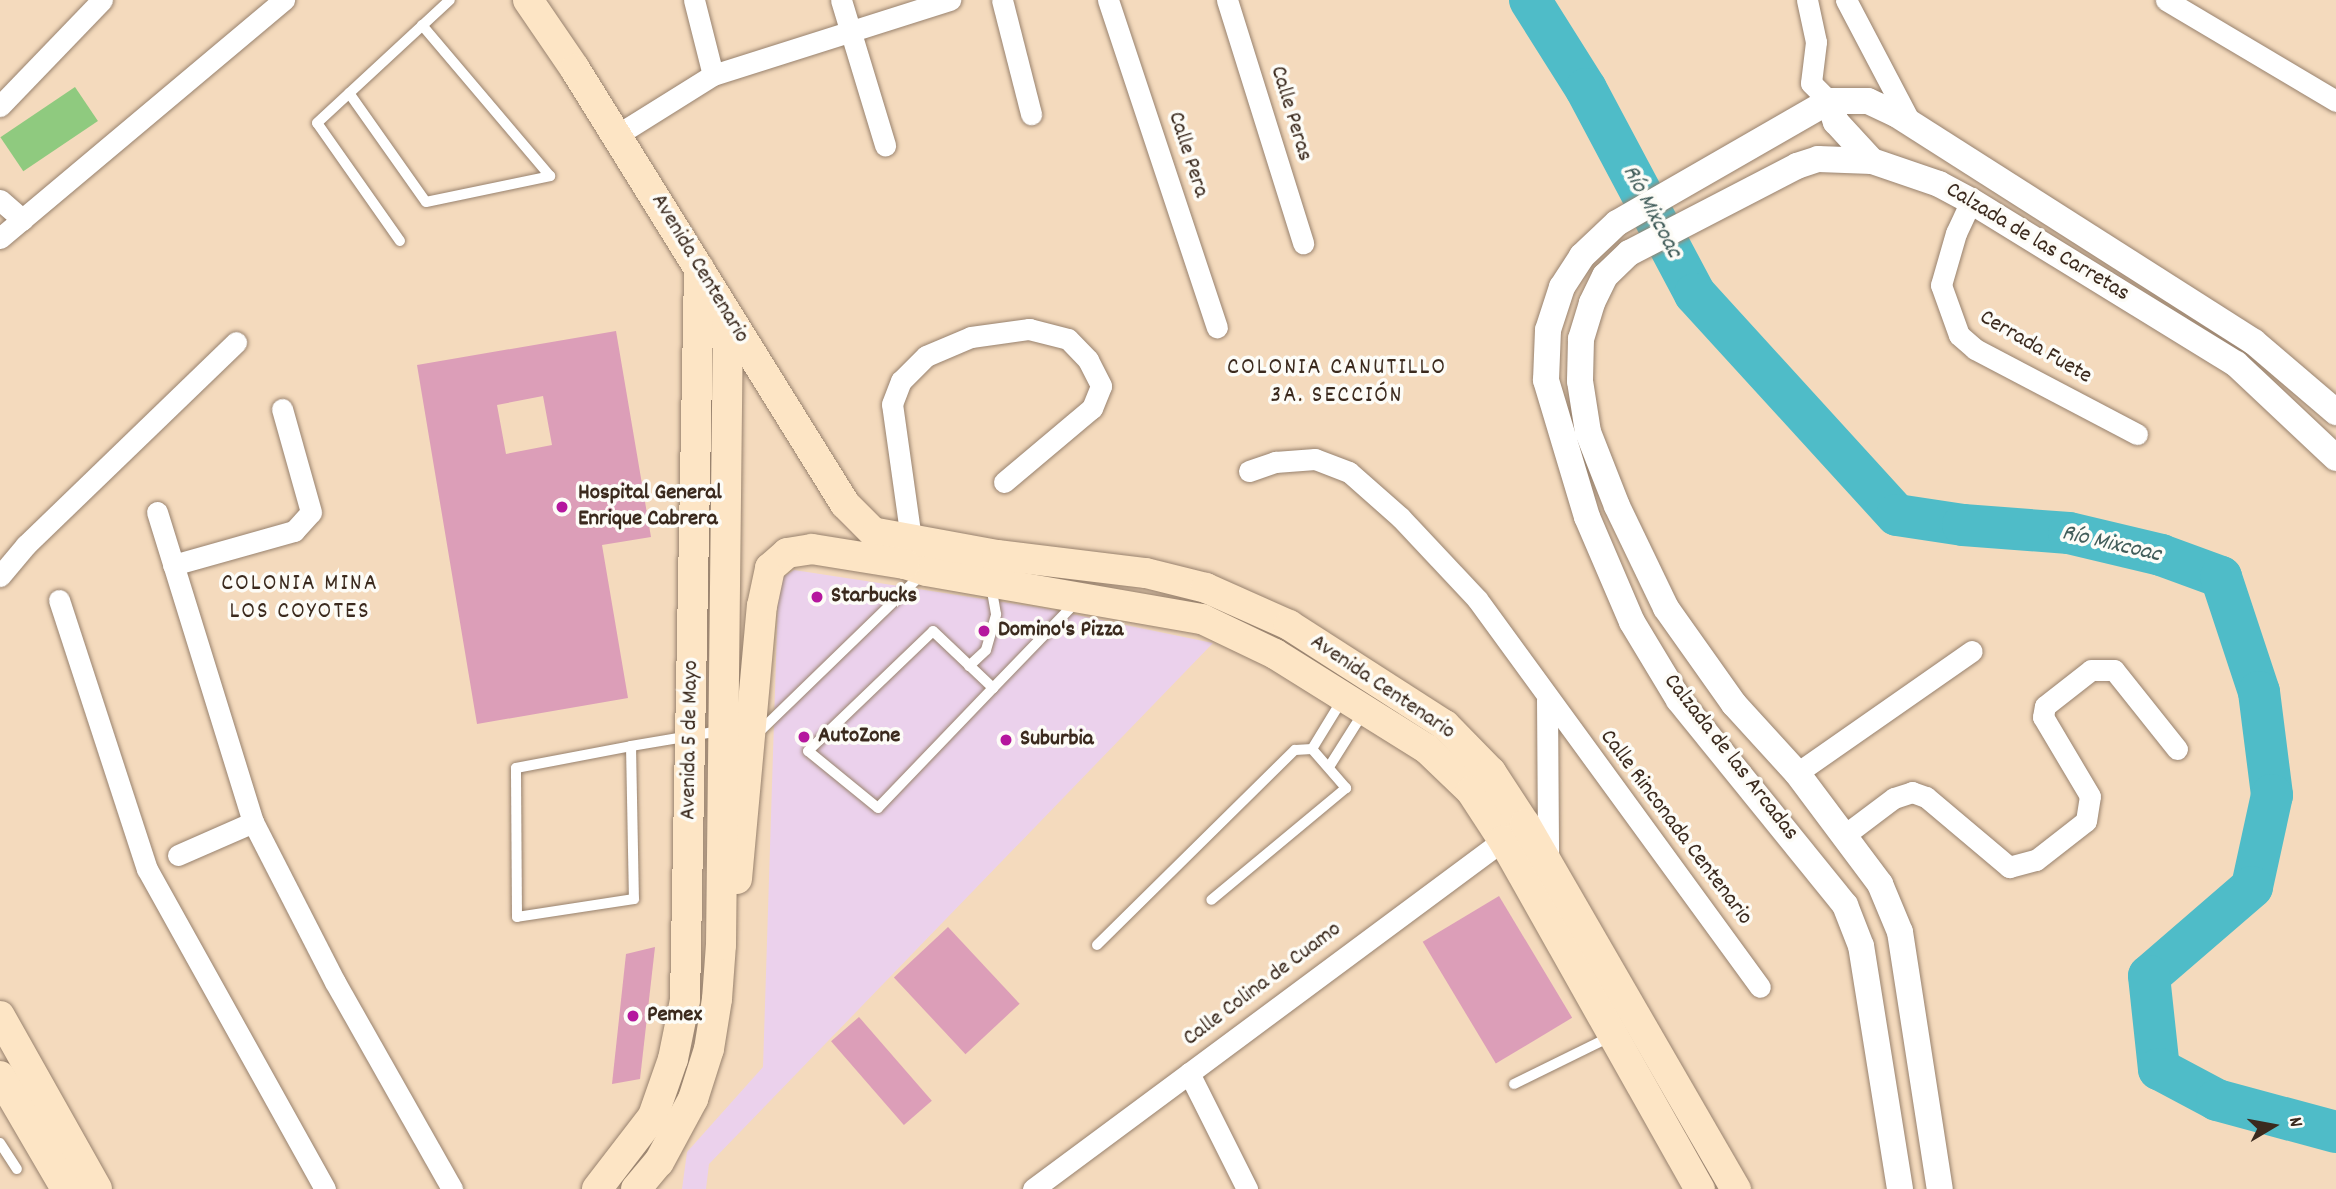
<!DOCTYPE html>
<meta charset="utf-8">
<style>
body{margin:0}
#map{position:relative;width:2336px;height:1189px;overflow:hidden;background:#f4dabd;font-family:Dekko,sans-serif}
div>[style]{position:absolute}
.built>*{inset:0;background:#ebd1ec}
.green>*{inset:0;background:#8fca7f;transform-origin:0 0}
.river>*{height:42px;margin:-21px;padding:0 21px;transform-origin:21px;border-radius:21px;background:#4fbcc8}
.building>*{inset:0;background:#dc9eb8;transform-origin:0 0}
.roads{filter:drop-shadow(0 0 2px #98826e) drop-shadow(0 0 2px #98826e)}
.service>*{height:10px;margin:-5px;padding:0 5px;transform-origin:5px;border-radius:5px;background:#fff}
.minor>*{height:21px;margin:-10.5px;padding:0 10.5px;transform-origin:10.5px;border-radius:10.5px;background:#fff}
.tertiary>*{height:26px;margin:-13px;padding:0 13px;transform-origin:13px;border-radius:13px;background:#fff}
.secondary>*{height:30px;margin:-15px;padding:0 15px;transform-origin:15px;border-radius:15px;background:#fde5c5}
.dots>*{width:19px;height:19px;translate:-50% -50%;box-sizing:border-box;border:4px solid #fdfcf7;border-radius:50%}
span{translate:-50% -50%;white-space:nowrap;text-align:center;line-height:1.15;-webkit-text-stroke:7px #fdfcf7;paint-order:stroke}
.street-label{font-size:23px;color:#3b2a1e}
.poi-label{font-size:23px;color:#3b2a1e;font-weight:700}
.left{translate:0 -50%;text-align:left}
.water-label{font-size:24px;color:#425d5a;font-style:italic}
.neighbourhood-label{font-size:24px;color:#3b2a1e;letter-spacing:2px}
.north{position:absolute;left:2238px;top:1091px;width:70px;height:70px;-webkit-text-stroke:5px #fdfcf7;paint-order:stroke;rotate:80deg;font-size:19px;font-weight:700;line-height:28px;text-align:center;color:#3b2a1e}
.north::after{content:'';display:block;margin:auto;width:24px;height:32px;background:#3b2a1e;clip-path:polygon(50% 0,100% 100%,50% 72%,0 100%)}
</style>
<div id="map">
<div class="built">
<div style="clip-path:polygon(794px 570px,1043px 608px,1213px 643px,709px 1164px,706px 1189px,682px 1189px,687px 1152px,763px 1067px,778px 596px,780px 579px)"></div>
</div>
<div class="green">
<div style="left:75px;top:87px;width:41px;height:90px;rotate:56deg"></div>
</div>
<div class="river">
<div style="left:1530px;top:0;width:105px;rotate:57.8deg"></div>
<div style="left:1586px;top:89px;width:232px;rotate:62deg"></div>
<div style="left:1695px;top:294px;width:299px;rotate:47.6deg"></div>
<div style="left:1897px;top:515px;width:67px;rotate:8.6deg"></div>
<div style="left:1963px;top:525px;width:106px;rotate:4.3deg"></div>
<div style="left:2069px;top:533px;width:95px;rotate:13.4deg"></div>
<div style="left:2161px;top:555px;width:64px;rotate:20.1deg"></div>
<div style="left:2221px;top:577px;width:121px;rotate:71.7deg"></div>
<div style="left:2259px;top:692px;width:104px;rotate:82.8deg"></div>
<div style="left:2272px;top:795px;width:94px;rotate:102.3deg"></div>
<div style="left:2252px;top:887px;width:136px;rotate:139.2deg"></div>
<div style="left:2149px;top:976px;width:94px;rotate:83.9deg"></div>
<div style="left:2159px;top:1069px;width:66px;rotate:28.1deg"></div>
<div style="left:2217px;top:1100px;width:123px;rotate:15.1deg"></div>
</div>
<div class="building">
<div style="clip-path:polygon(evenodd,616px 331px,651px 537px,602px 545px,628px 698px,477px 724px,417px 365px,616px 331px,543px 396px,552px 445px,506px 454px,497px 405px,543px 396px)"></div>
<div style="left:1499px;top:896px;width:142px;height:89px;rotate:59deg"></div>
<div style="left:948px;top:927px;width:105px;height:74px;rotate:47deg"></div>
<div style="clip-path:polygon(655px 947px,640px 1079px,612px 1084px,626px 954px)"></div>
<div style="left:859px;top:1017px;width:111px;height:37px;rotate:49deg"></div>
</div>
<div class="roads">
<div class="service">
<div style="left:349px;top:93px;width:133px;rotate:54.8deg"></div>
<div style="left:426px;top:202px;width:127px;rotate:-11.8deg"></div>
<div style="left:550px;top:176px;width:198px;rotate:-130.3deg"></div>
<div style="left:400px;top:241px;width:144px;rotate:-125.1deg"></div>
<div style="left:317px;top:123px;width:181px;rotate:-42.8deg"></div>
<div style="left:933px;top:631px;width:83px;rotate:43.5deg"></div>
<div style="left:993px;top:688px;width:166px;rotate:133.8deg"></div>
<div style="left:878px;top:808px;width:90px;rotate:-140.8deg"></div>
<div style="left:808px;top:751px;width:173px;rotate:-43.8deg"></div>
<div style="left:969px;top:666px;width:23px;rotate:-43deg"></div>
<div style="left:986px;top:650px;width:37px;rotate:-74deg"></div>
<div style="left:996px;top:614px;width:27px;rotate:-100deg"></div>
<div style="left:993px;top:688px;width:120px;rotate:-46deg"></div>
<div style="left:757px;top:734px;width:233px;rotate:-44.1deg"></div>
<div style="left:631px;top:746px;width:153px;rotate:88.9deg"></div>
<div style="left:634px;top:899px;width:118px;rotate:171.3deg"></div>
<div style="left:517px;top:917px;width:149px;rotate:-90.4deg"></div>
<div style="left:516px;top:768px;width:117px;rotate:-10.8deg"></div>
<div style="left:631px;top:746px;width:90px;rotate:-9.6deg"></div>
<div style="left:1312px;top:749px;width:57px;rotate:-58.5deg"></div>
<div style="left:1329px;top:767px;width:64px;rotate:-57.8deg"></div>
<div style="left:1097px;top:945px;width:278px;rotate:-44.6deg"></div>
<div style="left:1295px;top:750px;width:17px;rotate:-3deg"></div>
<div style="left:1312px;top:749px;width:52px;rotate:48.9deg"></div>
<div style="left:1346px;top:788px;width:175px;rotate:140.3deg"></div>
<div style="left:1514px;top:1084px;width:109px;rotate:-26.1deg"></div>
<div style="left:0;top:1143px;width:31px;rotate:57deg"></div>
</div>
<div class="minor">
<div style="left:694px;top:0;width:77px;rotate:75.8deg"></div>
<div style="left:841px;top:0;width:152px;rotate:73.1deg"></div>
<div style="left:1002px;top:0;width:118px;rotate:75.7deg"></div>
<div style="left:1108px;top:0;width:345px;rotate:71.6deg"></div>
<div style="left:1227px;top:0;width:255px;rotate:72.6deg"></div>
<div style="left:1807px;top:0;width:43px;rotate:77.9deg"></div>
<div style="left:1816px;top:42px;width:41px;rotate:97deg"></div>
<div style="left:1811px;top:83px;width:25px;rotate:45deg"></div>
<div style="left:1846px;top:0;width:140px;rotate:62.3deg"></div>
<div style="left:2166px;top:0;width:198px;rotate:30.7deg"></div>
<div style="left:0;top:106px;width:147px;rotate:-46.1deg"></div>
<div style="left:617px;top:135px;width:113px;rotate:-32deg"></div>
<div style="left:713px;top:75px;width:249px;rotate:-17.6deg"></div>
<div style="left:0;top:200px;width:30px;rotate:41deg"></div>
<div style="left:1971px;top:201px;width:35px;rotate:115deg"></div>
<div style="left:1956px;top:233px;width:54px;rotate:106.1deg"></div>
<div style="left:1941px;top:285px;width:53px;rotate:70.2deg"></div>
<div style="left:1959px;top:335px;width:21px;rotate:41deg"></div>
<div style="left:1975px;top:349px;width:183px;rotate:27.7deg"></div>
<div style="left:0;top:238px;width:371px;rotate:-40deg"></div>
<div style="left:1249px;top:471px;width:28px;rotate:-19deg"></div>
<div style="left:1275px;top:462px;width:40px;rotate:-4.3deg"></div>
<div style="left:1315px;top:459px;width:36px;rotate:21deg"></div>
<div style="left:1349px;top:472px;width:69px;rotate:41.5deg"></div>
<div style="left:1401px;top:518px;width:111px;rotate:46.8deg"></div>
<div style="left:1477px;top:599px;width:480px;rotate:53.9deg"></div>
<div style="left:157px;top:512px;width:325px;rotate:72.8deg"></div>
<div style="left:253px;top:822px;width:180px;rotate:62.9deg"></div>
<div style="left:335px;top:982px;width:238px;rotate:60.5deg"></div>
<div style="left:908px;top:551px;width:12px;rotate:-76deg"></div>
<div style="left:911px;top:539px;width:136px;rotate:-98deg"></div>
<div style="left:892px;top:404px;width:25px;rotate:-69deg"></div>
<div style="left:901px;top:381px;width:35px;rotate:-45deg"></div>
<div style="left:926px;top:356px;width:49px;rotate:-22.9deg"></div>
<div style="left:971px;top:337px;width:59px;rotate:-7.9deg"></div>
<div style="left:1029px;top:329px;width:40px;rotate:14.4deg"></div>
<div style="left:1068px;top:339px;width:29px;rotate:46deg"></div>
<div style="left:1088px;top:360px;width:29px;rotate:63deg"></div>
<div style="left:1101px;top:386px;width:24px;rotate:112deg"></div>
<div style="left:1092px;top:408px;width:115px;rotate:139.9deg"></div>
<div style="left:173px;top:565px;width:126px;rotate:-15.7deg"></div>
<div style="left:294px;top:531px;width:25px;rotate:-48deg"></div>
<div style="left:311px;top:512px;width:107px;rotate:-105.7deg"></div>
<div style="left:0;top:576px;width:40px;rotate:-50deg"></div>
<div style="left:26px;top:545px;width:292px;rotate:-44deg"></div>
<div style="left:59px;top:600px;width:283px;rotate:71.9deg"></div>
<div style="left:147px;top:869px;width:366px;rotate:60.9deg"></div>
<div style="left:1547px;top:700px;width:162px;rotate:89.6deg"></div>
<div style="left:1797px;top:773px;width:213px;rotate:-34.9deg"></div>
<div style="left:1846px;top:834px;width:60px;rotate:-36.9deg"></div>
<div style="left:1894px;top:798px;width:19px;rotate:-18deg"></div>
<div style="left:1912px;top:792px;width:15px;rotate:20deg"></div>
<div style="left:1926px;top:797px;width:109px;rotate:40.1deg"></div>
<div style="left:2009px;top:867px;width:28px;rotate:-15deg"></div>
<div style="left:2036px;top:860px;width:63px;rotate:-38deg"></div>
<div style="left:2086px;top:821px;width:25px;rotate:-81deg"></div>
<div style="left:2090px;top:796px;width:92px;rotate:-120.7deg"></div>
<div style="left:2043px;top:717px;width:11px;rotate:-80deg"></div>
<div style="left:2045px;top:706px;width:58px;rotate:-38deg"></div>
<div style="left:2091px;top:670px;width:23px"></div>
<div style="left:2114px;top:670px;width:101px;rotate:51.4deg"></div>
<div style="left:178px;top:855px;width:82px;rotate:-23.7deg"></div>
<div style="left:1189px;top:1073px;width:130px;rotate:63.4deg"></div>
<div style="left:1033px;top:1189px;width:599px;rotate:-36.58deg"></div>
</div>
<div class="tertiary">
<div style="left:1829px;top:101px;width:22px;rotate:72deg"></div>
<div style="left:1836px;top:122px;width:53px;rotate:47.3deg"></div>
<div style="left:1872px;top:161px;width:71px;rotate:18.9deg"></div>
<div style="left:1939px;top:184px;width:36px;rotate:28deg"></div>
<div style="left:1971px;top:201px;width:311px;rotate:31.6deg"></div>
<div style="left:2236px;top:364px;width:137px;rotate:43.2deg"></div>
<div style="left:1872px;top:161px;width:54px;rotate:-177.9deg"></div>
<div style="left:1818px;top:159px;width:22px;rotate:162deg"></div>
<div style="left:1797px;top:166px;width:189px;rotate:152.6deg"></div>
<div style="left:1629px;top:253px;width:33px;rotate:136deg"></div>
<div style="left:1605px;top:276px;width:30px;rotate:116deg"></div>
<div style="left:1592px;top:303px;width:38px;rotate:107deg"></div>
<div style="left:1581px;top:339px;width:42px;rotate:91.4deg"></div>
<div style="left:1580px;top:381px;width:52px;rotate:81.1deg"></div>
<div style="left:1588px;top:432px;width:79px;rotate:68.6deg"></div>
<div style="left:1617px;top:506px;width:113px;rotate:64.3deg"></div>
<div style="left:1666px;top:608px;width:118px;rotate:54.7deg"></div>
<div style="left:1734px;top:704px;width:93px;rotate:47.6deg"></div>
<div style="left:1797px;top:773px;width:139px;rotate:53.2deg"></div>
<div style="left:1880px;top:884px;width:52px;rotate:67.4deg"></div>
<div style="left:1900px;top:932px;width:260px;rotate:81.2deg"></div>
<div style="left:1900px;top:1189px;width:246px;rotate:-99.1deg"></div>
<div style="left:1861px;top:946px;width:44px;rotate:-111.3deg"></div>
<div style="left:1845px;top:905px;width:264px;rotate:-129deg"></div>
<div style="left:1679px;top:700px;width:91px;rotate:-121.1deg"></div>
<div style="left:1632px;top:622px;width:114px;rotate:-113.2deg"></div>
<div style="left:1587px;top:517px;width:143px;rotate:-106.7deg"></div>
<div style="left:1546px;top:380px;width:50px;rotate:-87.7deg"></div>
<div style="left:1548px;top:330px;width:45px;rotate:-72deg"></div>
<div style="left:1562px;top:287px;width:37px;rotate:-57deg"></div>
<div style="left:1582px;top:256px;width:48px;rotate:-43.3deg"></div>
<div style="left:1617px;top:223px;width:245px;rotate:-29.9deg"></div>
<div style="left:1829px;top:101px;width:39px"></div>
<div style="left:1868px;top:101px;width:31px;rotate:25deg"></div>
<div style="left:1896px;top:114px;width:424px;rotate:32.5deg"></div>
<div style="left:2254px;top:342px;width:108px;rotate:40.5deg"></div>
</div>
<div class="secondary">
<div style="left:528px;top:0;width:83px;rotate:55.7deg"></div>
<div style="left:575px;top:69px;width:512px;rotate:58.17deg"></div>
<div style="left:845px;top:504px;width:85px;rotate:45deg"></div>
<div style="left:905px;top:564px;width:22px;rotate:18deg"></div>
<div style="left:926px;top:571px;width:280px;rotate:9.9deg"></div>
<div style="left:1202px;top:619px;width:81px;rotate:25.6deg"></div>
<div style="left:1275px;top:654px;width:179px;rotate:32deg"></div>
<div style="left:1427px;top:749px;width:61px;rotate:43.7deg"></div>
<div style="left:1471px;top:791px;width:59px;rotate:56.9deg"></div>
<div style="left:1503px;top:840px;width:401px;rotate:60.6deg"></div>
<div style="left:877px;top:533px;width:122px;rotate:10.4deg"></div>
<div style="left:997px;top:555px;width:150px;rotate:6.9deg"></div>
<div style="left:1146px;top:573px;width:62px;rotate:14deg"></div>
<div style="left:1206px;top:588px;width:91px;rotate:24deg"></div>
<div style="left:1289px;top:625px;width:185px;rotate:32.7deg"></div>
<div style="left:1445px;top:725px;width:66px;rotate:45.6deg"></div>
<div style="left:1491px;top:772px;width:62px;rotate:56.8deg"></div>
<div style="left:1525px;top:824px;width:422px;rotate:60deg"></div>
<div style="left:737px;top:879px;width:274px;rotate:-84.8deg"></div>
<div style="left:762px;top:606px;width:39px;rotate:-78deg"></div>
<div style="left:770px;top:568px;width:23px;rotate:-41deg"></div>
<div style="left:787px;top:553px;width:25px;rotate:-9deg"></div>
<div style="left:812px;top:549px;width:94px;rotate:9.2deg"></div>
<div style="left:0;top:1016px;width:198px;rotate:60.7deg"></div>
<div style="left:0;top:1076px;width:131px;rotate:59.7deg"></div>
<div style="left:597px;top:1189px;width:92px;rotate:-52.5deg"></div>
<div style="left:653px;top:1116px;width:60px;rotate:-70.7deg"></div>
<div style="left:673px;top:1059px;width:60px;rotate:-78.5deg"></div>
<div style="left:685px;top:1000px;width:732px;rotate:-88.9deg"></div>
<div style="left:636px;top:1189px;width:35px;rotate:-50deg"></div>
<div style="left:659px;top:1162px;width:72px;rotate:-61.6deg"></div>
<div style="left:693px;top:1099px;width:52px;rotate:-72.3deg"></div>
<div style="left:709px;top:1049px;width:51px;rotate:-80.9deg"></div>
<div style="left:717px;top:999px;width:54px;rotate:-85.8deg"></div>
<div style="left:721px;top:945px;width:627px;rotate:-89.36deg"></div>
</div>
</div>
<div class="dots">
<div style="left:562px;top:507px;background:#b5179e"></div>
<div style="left:817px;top:597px;background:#b5179e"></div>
<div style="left:984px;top:631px;background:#b5179e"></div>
<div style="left:804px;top:737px;background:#b5179e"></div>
<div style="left:1006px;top:740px;background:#b5179e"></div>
<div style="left:633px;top:1016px;background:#b5179e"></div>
</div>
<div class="street-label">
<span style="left:1290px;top:114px;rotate:73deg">Calle Peras</span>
<span style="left:1187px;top:155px;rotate:72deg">Calle Pera</span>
<span style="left:2037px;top:243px;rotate:31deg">Calzada de las Carretas</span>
<span style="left:699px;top:269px;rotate:59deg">Avenida Centenario</span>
<span style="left:2035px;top:348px;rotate:30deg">Cerrada Fuete</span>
<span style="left:1382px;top:688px;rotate:34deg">Avenida Centenario</span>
<span style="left:691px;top:740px;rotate:-89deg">Avenida 5 de Mayo</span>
<span style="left:1730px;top:758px;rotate:52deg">Calzada de las Arcadas</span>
<span style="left:1675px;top:828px;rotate:53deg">Calle Rinconada Centenario</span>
<span style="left:1263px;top:985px;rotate:-37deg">Calle Colina de Cuamo</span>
</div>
<div class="poi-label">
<span class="left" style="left:578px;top:507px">Hospital General<br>Enrique Cabrera</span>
<span class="left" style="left:831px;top:597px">Starbucks</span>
<span class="left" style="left:998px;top:631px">Domino's Pizza</span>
<span class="left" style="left:818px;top:737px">AutoZone</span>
<span class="left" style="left:1020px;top:740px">Suburbia</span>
<span class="left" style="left:647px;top:1016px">Pemex</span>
</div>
<div class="water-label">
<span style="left:1651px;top:212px;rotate:62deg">Río Mixcoac</span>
<span style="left:2111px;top:545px;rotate:13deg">Río Mixcoac</span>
</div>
<div class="neighbourhood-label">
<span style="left:1337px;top:383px">COLONIA CANUTILLO<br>3A. SECCIÓN</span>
<span style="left:300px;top:599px">COLONIA MINA<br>LOS COYOTES</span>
</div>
<div class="north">N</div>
</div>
